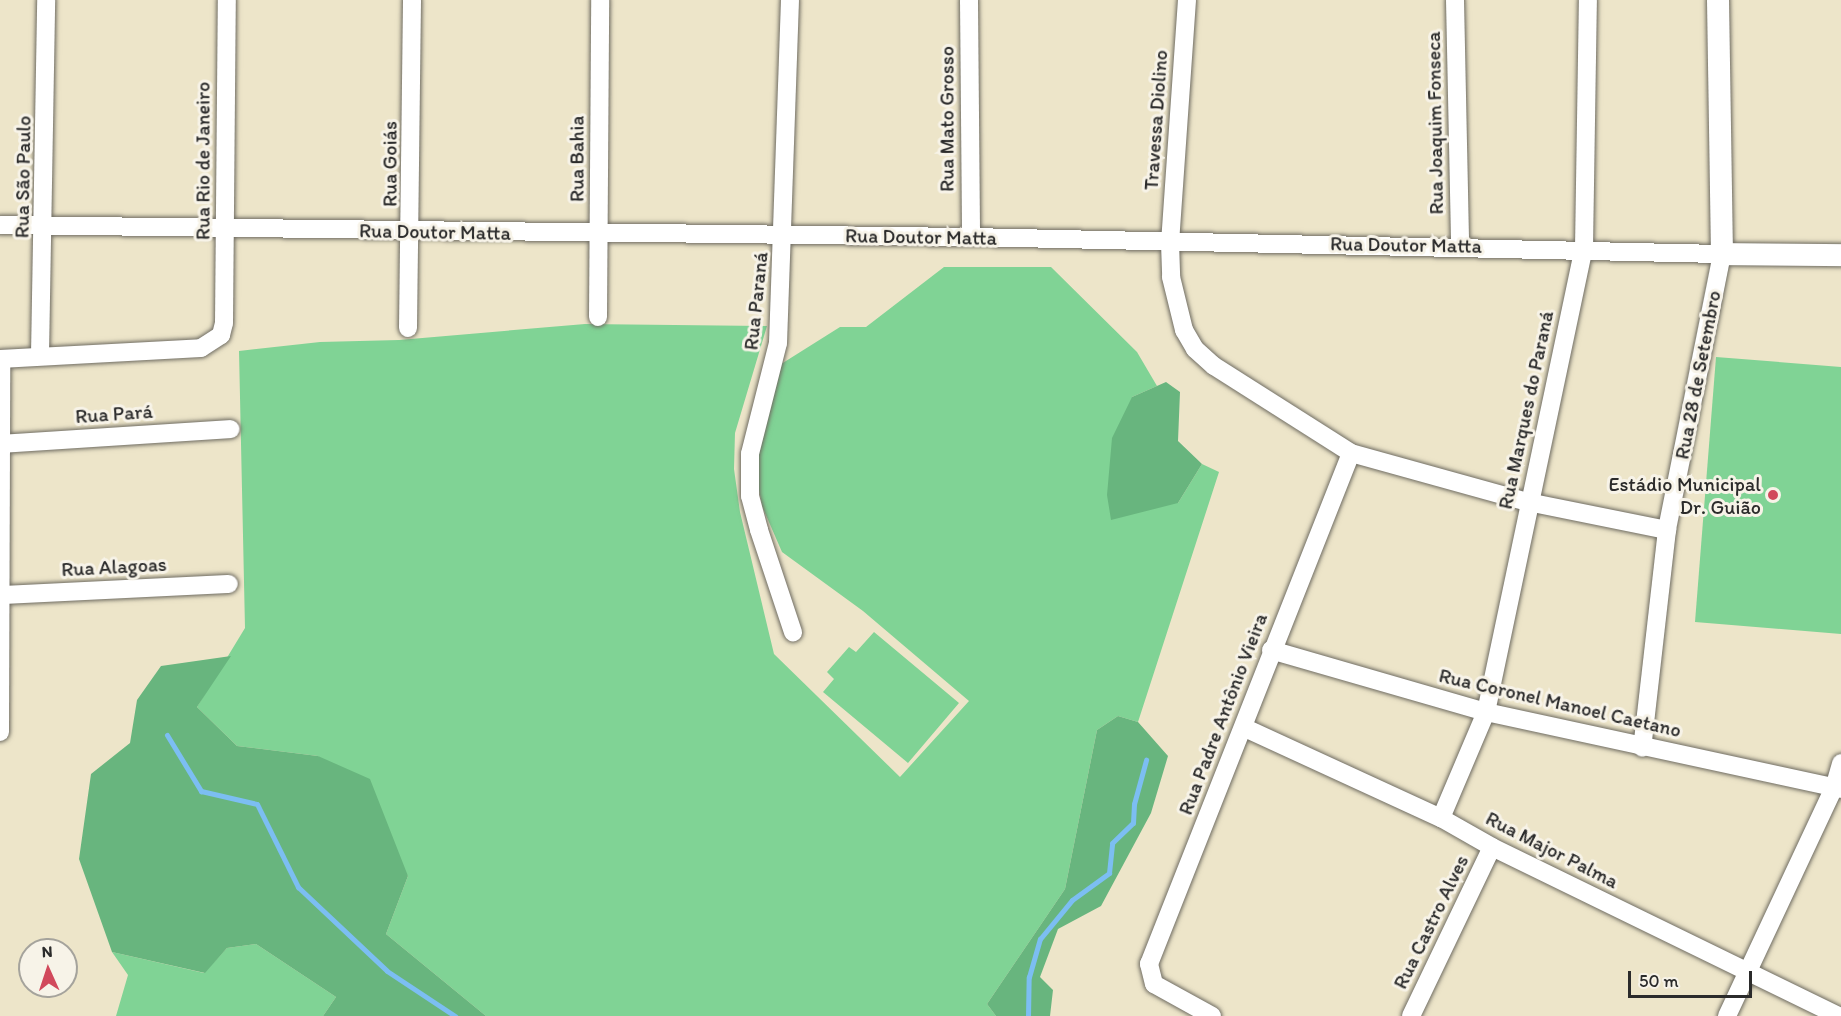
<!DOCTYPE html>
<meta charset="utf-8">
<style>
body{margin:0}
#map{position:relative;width:1841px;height:1016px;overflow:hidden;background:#ede5c9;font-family:Itim,sans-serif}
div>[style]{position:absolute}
.green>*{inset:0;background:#80d395}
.forest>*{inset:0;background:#68b57e}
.stream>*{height:5px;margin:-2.5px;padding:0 2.5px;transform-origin:2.5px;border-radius:2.5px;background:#7cbef2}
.roads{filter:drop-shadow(0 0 2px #6f6c62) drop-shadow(0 0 2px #6f6c62)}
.minor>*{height:18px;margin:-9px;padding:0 9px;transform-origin:9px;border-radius:9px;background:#fff}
.major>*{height:22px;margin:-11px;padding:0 11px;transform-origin:11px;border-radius:11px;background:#fff}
.dots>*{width:16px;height:16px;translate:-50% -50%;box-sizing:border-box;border:3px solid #f7f3e8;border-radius:50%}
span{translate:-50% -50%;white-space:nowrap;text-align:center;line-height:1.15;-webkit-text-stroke:6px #f7f3e8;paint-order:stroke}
.street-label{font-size:20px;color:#2b2b2b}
.poi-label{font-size:20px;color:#2b2b2b}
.right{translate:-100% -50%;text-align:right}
.north{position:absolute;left:18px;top:938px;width:60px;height:60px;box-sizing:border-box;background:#f7f3e8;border:2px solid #a5a39c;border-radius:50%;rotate:357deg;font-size:16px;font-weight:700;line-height:24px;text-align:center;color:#2b2b2b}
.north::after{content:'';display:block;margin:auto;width:21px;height:27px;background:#d1495b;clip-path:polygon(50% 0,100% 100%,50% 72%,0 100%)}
.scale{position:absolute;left:1628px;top:971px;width:124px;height:27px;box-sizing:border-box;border:3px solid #2b2b2b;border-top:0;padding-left:8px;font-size:18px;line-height:21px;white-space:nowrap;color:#2b2b2b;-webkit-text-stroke:4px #f7f3e8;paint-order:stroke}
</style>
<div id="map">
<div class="green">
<div style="clip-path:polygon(944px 267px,1051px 267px,1137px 352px,1157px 386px,1132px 397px,1178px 503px,1202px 464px,1219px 472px,1138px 722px,1118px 716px,1097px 730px,1065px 889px,987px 1004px,996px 1016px,486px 1016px,386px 934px,408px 876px,318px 756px,237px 746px,197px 707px,245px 628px,239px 351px,320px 342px,399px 340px,585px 324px,767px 326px,735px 433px,734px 469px,740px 512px,774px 654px,900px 777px,969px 701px,863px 611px,782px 552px,762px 506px,755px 467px,778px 366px,840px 327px,866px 327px)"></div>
<div style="clip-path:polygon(1716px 357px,1841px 367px,1841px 634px,1695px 622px)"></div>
<div style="clip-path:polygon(874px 632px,959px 703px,908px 763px,823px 692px,834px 679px,827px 672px,849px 647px,856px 652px)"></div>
<div style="clip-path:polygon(256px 944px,336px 997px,323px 1016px,116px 1016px,128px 975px,112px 952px,204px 973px,227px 948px)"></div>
</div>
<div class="forest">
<div style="clip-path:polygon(1166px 382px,1180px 392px,1178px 441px,1202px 464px,1178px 503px,1111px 520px,1107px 495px,1112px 438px,1132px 397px)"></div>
<div style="clip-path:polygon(231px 656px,197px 707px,237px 746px,318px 756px,370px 779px,408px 876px,386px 934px,486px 1016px,323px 1016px,336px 997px,256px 944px,227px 948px,205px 973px,112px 952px,79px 859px,91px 774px,130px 743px,137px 700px,161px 666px)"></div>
<div style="clip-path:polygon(1118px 716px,1138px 722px,1168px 756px,1151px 813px,1101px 906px,1058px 929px,1040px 977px,1053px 990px,1050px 1016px,996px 1016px,987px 1004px,1065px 889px,1097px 730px)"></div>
</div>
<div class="stream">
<div style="left:167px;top:735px;width:66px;rotate:58.7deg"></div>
<div style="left:201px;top:791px;width:57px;rotate:13.1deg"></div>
<div style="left:257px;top:804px;width:93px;rotate:63.7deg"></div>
<div style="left:298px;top:887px;width:122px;rotate:43.3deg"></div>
<div style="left:387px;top:971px;width:82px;rotate:33.5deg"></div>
<div style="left:1028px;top:1016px;width:39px;rotate:-89deg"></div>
<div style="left:1029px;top:977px;width:40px;rotate:-74deg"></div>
<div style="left:1040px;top:939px;width:50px;rotate:-50.6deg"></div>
<div style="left:1072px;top:900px;width:46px;rotate:-36.1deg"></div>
<div style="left:1109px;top:873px;width:30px;rotate:-84deg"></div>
<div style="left:1112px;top:843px;width:29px;rotate:-44deg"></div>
<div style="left:1133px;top:823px;width:19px;rotate:-87deg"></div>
<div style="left:1134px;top:804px;width:46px;rotate:-74.7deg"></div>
</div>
<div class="roads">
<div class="minor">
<div style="left:790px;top:0;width:343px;rotate:92deg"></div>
<div style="left:778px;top:343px;width:114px;rotate:104.2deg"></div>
<div style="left:750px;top:454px;width:42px;rotate:90deg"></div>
<div style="left:750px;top:496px;width:35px;rotate:75deg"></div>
<div style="left:759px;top:530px;width:108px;rotate:71.6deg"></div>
<div style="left:969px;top:0;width:237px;rotate:89.5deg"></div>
<div style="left:1187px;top:0;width:244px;rotate:94deg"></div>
<div style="left:1170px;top:243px;width:34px;rotate:88deg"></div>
<div style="left:1171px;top:277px;width:55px;rotate:76.2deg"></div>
<div style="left:1184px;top:330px;width:22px;rotate:60deg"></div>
<div style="left:1195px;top:349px;width:25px;rotate:42deg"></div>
<div style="left:1214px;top:366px;width:162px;rotate:32.4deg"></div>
<div style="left:1351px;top:453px;width:184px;rotate:15.5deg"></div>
<div style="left:1528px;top:502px;width:142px;rotate:11.4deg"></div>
<div style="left:1455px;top:0;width:246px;rotate:88.8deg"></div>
<div style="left:0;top:225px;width:971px;rotate:0.71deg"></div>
<div style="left:971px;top:237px;width:751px;rotate:1.3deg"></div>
<div style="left:1722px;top:254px;width:281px;rotate:101.3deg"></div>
<div style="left:1667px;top:530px;width:219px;rotate:96.5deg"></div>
<div style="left:598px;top:317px;width:317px;rotate:-89.6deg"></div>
<div style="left:408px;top:328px;width:328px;rotate:-89.3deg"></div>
<div style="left:40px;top:355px;width:355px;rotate:-89deg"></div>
<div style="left:0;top:359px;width:201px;rotate:-3.1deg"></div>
<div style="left:201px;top:348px;width:24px;rotate:-33deg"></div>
<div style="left:221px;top:335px;width:12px;rotate:-76deg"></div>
<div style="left:224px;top:323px;width:323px;rotate:-89.5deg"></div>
<div style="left:1px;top:444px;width:230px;rotate:-3.7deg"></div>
<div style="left:2px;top:595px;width:227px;rotate:-2.8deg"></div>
<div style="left:1271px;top:650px;width:224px;rotate:16.1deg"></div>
<div style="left:1486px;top:712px;width:363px;rotate:12.2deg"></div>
<div style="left:1245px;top:728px;width:216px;rotate:24.7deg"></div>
<div style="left:1441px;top:818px;width:59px;rotate:29.6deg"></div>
<div style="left:1492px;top:847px;width:385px;rotate:26deg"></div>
<div style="left:0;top:732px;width:373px;rotate:-89.8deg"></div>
<div style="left:1441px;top:818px;width:115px;rotate:-67deg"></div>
<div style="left:1486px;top:712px;width:474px;rotate:-78.1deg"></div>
<div style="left:1584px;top:248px;width:248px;rotate:-89.1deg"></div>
<div style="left:1212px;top:1016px;width:66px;rotate:-151.1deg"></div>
<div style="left:1154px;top:984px;width:21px;rotate:-104deg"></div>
<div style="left:1149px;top:964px;width:549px;rotate:-68.43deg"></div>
<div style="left:1411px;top:1016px;width:187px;rotate:-64.4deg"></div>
<div style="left:1727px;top:1016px;width:252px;rotate:-64.9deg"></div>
<div style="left:1834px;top:788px;width:26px;rotate:-74deg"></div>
</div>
<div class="major">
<div style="left:1718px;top:0;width:254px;rotate:89.1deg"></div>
<div style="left:1722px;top:254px;width:119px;rotate:0.5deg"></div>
</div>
</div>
<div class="dots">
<div style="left:1773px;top:495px;background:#d1495b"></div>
</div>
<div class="street-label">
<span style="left:947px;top:119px;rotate:-90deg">Rua Mato Grosso</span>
<span style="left:1156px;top:120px;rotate:-86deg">Travessa Diolino</span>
<span style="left:1435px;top:123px;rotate:-91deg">Rua Joaquim Fonseca</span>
<span style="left:577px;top:159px;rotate:-90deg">Rua Bahia</span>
<span style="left:203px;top:161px;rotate:-90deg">Rua Rio de Janeiro</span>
<span style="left:390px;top:164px;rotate:-90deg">Rua Goiás</span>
<span style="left:23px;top:177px;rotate:-89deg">Rua São Paulo</span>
<span style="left:435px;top:232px;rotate:1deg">Rua Doutor Matta</span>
<span style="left:921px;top:237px;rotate:1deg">Rua Doutor Matta</span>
<span style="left:1406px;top:245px;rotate:1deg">Rua Doutor Matta</span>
<span style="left:756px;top:301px;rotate:-84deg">Rua Paraná</span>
<span style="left:1698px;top:375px;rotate:-79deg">Rua 28 de Setembro</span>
<span style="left:1526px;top:410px;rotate:-78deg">Rua Marques do Paraná</span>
<span style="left:114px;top:414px;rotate:-4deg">Rua Pará</span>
<span style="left:114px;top:567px;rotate:-3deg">Rua Alagoas</span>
<span style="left:1560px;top:703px;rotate:13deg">Rua Coronel Manoel Caetano</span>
<span style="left:1223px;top:714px;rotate:-69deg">Rua Padre Antônio Vieira</span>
<span style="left:1552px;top:850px;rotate:27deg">Rua Major Palma</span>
<span style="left:1431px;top:922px;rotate:-64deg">Rua Castro Alves</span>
</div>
<div class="poi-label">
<span class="right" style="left:1761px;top:496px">Estádio Municipal<br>Dr. Guião</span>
</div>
<div class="north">N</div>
<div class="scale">50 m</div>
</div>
